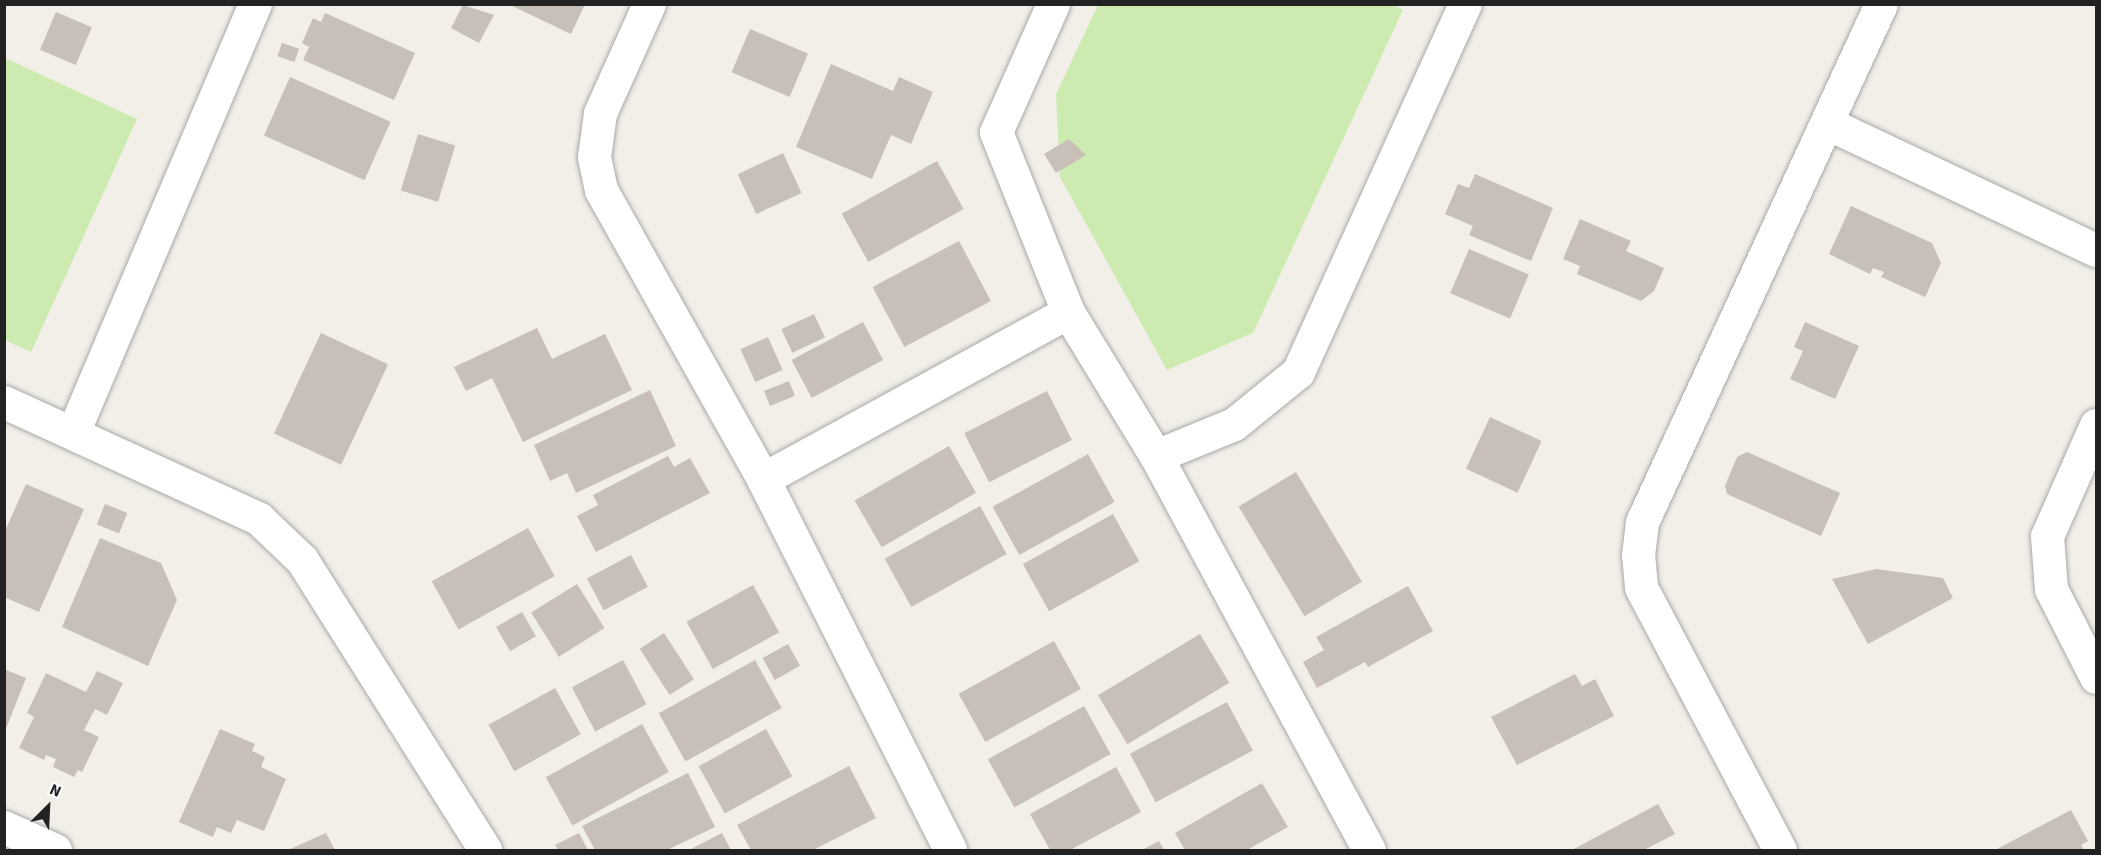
<!DOCTYPE html>
<style>
body{margin:0}
#map{position:relative;width:2101px;height:855px;overflow:hidden;background:#f2efe9;font-family:"Source Sans 3",sans-serif}
div>[style]{position:absolute}
.grass>*{inset:0;background:#cdebb0}
.building>*{inset:0;background:#c7bfb8;transform-origin:0 0}
.roads{filter:drop-shadow(0 0 2px #a9a9a9) drop-shadow(0 0 2px #a9a9a9)}
.minor>*{height:33px;margin:-16.5px;padding:0 16.5px;transform-origin:16.5px;border-radius:16.5px;background:#fff}
span{translate:-50% -50%;white-space:nowrap;text-align:center;line-height:1.15;-webkit-text-stroke:5px #fff;paint-order:stroke}
.frame{position:absolute;inset:0;border:6px solid #222;pointer-events:none}
.north{position:absolute;left:18px;top:777px;width:60px;height:60px;-webkit-text-stroke:4px #fff;paint-order:stroke;rotate:24deg;font-size:16px;font-weight:700;line-height:24px;text-align:center;color:#222}
.north::after{content:'';display:block;margin:auto;width:21px;height:27px;background:#222;clip-path:polygon(50% 0,100% 100%,50% 72%,0 100%)}
</style>
<div id="map">
<div class="grass">
<div style="clip-path:polygon(1391px 4px,1403px 10px,1253px 333px,1167px 370px,1060px 177px,1056px 94px,1098px 5px)"></div>
<div style="clip-path:polygon(5px 58px,137px 119px,31px 352px,5px 340px)"></div>
</div>
<div class="building">
<div style="clip-path:polygon(508px 4px,585px 4px,571px 34px)"></div>
<div style="clip-path:polygon(463px 5px,494px 15px,479px 43px,451px 28px)"></div>
<div style="left:56px;top:12px;width:39px;height:41px;rotate:23deg"></div>
<div style="clip-path:polygon(325px 13px,415px 53px,394px 100px,303px 60px,309px 47px,302px 43px,313px 18px,321px 22px)"></div>
<div style="left:750px;top:29px;width:63px;height:47px;rotate:23deg"></div>
<div style="left:282px;top:43px;width:18px;height:14px;rotate:19deg"></div>
<div style="clip-path:polygon(831px 64px,893px 91px,899px 77px,933px 92px,911px 144px,891px 135px,872px 179px,796px 147px)"></div>
<div style="left:290px;top:77px;width:110px;height:64px;rotate:24deg"></div>
<div style="left:418px;top:134px;width:39px;height:59px;rotate:17deg"></div>
<div style="clip-path:polygon(1069px 139px,1086px 155px,1056px 173px,1044px 154px)"></div>
<div style="left:783px;top:153px;width:44px;height:50px;rotate:65deg"></div>
<div style="left:937px;top:161px;width:55px;height:109px;rotate:61deg"></div>
<div style="clip-path:polygon(1475px 174px,1553px 208px,1531px 261px,1469px 235px,1473px 226px,1445px 214px,1458px 184px,1469px 188px)"></div>
<div style="clip-path:polygon(1851px 206px,1932px 243px,1941px 263px,1925px 297px,1881px 277px,1884px 272px,1873px 268px,1870px 274px,1829px 254px)"></div>
<div style="clip-path:polygon(1580px 219px,1631px 241px,1626px 251px,1664px 268px,1654px 291px,1641px 301px,1577px 274px,1580px 266px,1563px 259px)"></div>
<div style="left:959px;top:241px;width:68px;height:98px;rotate:62deg"></div>
<div style="left:1469px;top:249px;width:65px;height:48px;rotate:23deg"></div>
<div style="left:814px;top:314px;width:26px;height:36px;rotate:65deg"></div>
<div style="left:863px;top:322px;width:43px;height:81px;rotate:62deg"></div>
<div style="clip-path:polygon(1805px 322px,1859px 346px,1835px 399px,1790px 379px,1803px 351px,1794px 347px)"></div>
<div style="clip-path:polygon(537px 328px,552px 359px,605px 334px,632px 390px,523px 442px,492px 378px,466px 391px,454px 367px)"></div>
<div style="left:321px;top:333px;width:74px;height:111px;rotate:25deg"></div>
<div style="left:768px;top:337px;width:36px;height:30px;rotate:66deg"></div>
<div style="left:789px;top:381px;width:16px;height:27px;rotate:68deg"></div>
<div style="clip-path:polygon(650px 390px,676px 446px,576px 493px,567px 473px,550px 481px,534px 445px)"></div>
<div style="left:1047px;top:391px;width:55px;height:93px;rotate:63deg"></div>
<div style="left:1490px;top:417px;width:57px;height:57px;rotate:25deg"></div>
<div style="left:949px;top:446px;width:54px;height:109px;rotate:60deg"></div>
<div style="clip-path:polygon(1747px 452px,1840px 493px,1821px 536px,1727px 494px,1725px 486px,1737px 457px)"></div>
<div style="left:1088px;top:454px;width:55px;height:109px;rotate:61deg"></div>
<div style="clip-path:polygon(668px 456px,674px 467px,690px 458px,710px 493px,596px 552px,577px 516px,598px 505px,593px 495px)"></div>
<div style="left:1296px;top:472px;width:128px;height:67px;rotate:59deg"></div>
<div style="clip-path:polygon(26px 484px,84px 509px,39px 612px,4px 597px,4px 533px)"></div>
<div style="left:105px;top:504px;width:24px;height:22px;rotate:22deg"></div>
<div style="left:980px;top:506px;width:55px;height:109px;rotate:61deg"></div>
<div style="left:1113px;top:514px;width:54px;height:103px;rotate:61deg"></div>
<div style="left:528px;top:528px;width:55px;height:110px;rotate:61deg"></div>
<div style="clip-path:polygon(100px 538px,161px 563px,177px 600px,148px 666px,62px 627px)"></div>
<div style="left:631px;top:555px;width:36px;height:50px;rotate:62deg"></div>
<div style="clip-path:polygon(1876px 569px,1943px 578px,1953px 598px,1868px 644px,1832px 579px)"></div>
<div style="left:577px;top:584px;width:52px;height:54px;rotate:58deg"></div>
<div style="left:753px;top:585px;width:54px;height:76px;rotate:61deg"></div>
<div style="clip-path:polygon(1408px 586px,1433px 631px,1368px 667px,1365px 662px,1317px 688px,1303px 662px,1324px 650px,1316px 637px)"></div>
<div style="left:522px;top:612px;width:28px;height:30px;rotate:60deg"></div>
<div style="left:664px;top:633px;width:55px;height:29px;rotate:57deg"></div>
<div style="left:1200px;top:634px;width:57px;height:119px;rotate:59deg"></div>
<div style="left:1054px;top:641px;width:55px;height:109px;rotate:61deg"></div>
<div style="left:788px;top:644px;width:25px;height:29px;rotate:61deg"></div>
<div style="left:623px;top:660px;width:50px;height:58px;rotate:62deg"></div>
<div style="left:755px;top:660px;width:55px;height:110px;rotate:61deg"></div>
<div style="clip-path:polygon(4px 669px,26px 678px,4px 734px)"></div>
<div style="clip-path:polygon(97px 671px,123px 683px,107px 715px,95px 709px,84px 730px,99px 737px,82px 772px,78px 770px,74px 777px,53px 767px,56px 759px,46px 755px,44px 760px,19px 748px,34px 717px,27px 713px,46px 673px,86px 692px)"></div>
<div style="clip-path:polygon(1575px 674px,1582px 686px,1595px 679px,1614px 716px,1517px 765px,1491px 717px)"></div>
<div style="left:555px;top:688px;width:53px;height:76px;rotate:61deg"></div>
<div style="left:1227px;top:702px;width:55px;height:110px;rotate:62deg"></div>
<div style="left:1084px;top:706px;width:55px;height:110px;rotate:61deg"></div>
<div style="left:642px;top:724px;width:55px;height:110px;rotate:61deg"></div>
<div style="clip-path:polygon(220px 729px,255px 744px,252px 751px,265px 757px,261px 767px,286px 779px,264px 831px,237px 820px,231px 833px,217px 827px,213px 837px,179px 822px)"></div>
<div style="left:766px;top:729px;width:54px;height:77px;rotate:61deg"></div>
<div style="clip-path:polygon(849px 766px,876px 818px,813px 850px,751px 850px,737px 825px)"></div>
<div style="clip-path:polygon(1116px 767px,1141px 812px,1070px 850px,1050px 850px,1030px 814px)"></div>
<div style="clip-path:polygon(688px 773px,715px 827px,667px 850px,595px 850px,582px 826px)"></div>
<div style="clip-path:polygon(1262px 783px,1288px 827px,1247px 850px,1185px 850px,1175px 833px)"></div>
<div style="clip-path:polygon(1658px 804px,1675px 834px,1644px 850px,1572px 850px)"></div>
<div style="clip-path:polygon(2071px 810px,2088px 841px,2081px 845px,2084px 850px,1995px 850px)"></div>
<div style="clip-path:polygon(326px 833px,335px 850px,288px 850px)"></div>
<div style="clip-path:polygon(579px 833px,588px 850px,558px 850px,555px 845px)"></div>
<div style="clip-path:polygon(722px 833px,731px 850px,689px 850px)"></div>
<div style="clip-path:polygon(1159px 841px,1164px 850px,1142px 850px)"></div>
</div>
<div class="roads">
<div class="minor">
<div style="left:649px;top:4px;width:120px;rotate:114.2deg"></div>
<div style="left:600px;top:113px;width:44px;rotate:97.8deg"></div>
<div style="left:594px;top:157px;width:34px;rotate:78deg"></div>
<div style="left:601px;top:190px;width:331px;rotate:60.7deg"></div>
<div style="left:763px;top:479px;width:415px;rotate:63.2deg"></div>
<div style="left:1053px;top:4px;width:140px;rotate:114deg"></div>
<div style="left:996px;top:132px;width:194px;rotate:68.2deg"></div>
<div style="left:1068px;top:312px;width:169px;rotate:58.6deg"></div>
<div style="left:1156px;top:456px;width:448px;rotate:61.6deg"></div>
<div style="left:1829px;top:124px;width:295px;rotate:25.3deg"></div>
<div style="left:4px;top:402px;width:281px;rotate:24.6deg"></div>
<div style="left:259px;top:519px;width:59px;rotate:43.6deg"></div>
<div style="left:302px;top:560px;width:343px;rotate:57.7deg"></div>
<div style="left:2096px;top:425px;width:121px;rotate:113.8deg"></div>
<div style="left:2047px;top:536px;width:53px;rotate:85.7deg"></div>
<div style="left:2051px;top:589px;width:99px;rotate:62.9deg"></div>
<div style="left:74px;top:430px;width:463px;rotate:-67deg"></div>
<div style="left:1156px;top:456px;width:84px;rotate:-22.3deg"></div>
<div style="left:1234px;top:424px;width:82px;rotate:-39.1deg"></div>
<div style="left:1298px;top:372px;width:404px;rotate:-65.6deg"></div>
<div style="left:763px;top:479px;width:348px;rotate:-28.7deg"></div>
<div style="left:4px;top:827px;width:56px;rotate:24.3deg"></div>
<div style="left:1780px;top:850px;width:297px;rotate:-117.9deg"></div>
<div style="left:1641px;top:587px;width:32px;rotate:-95deg"></div>
<div style="left:1638px;top:555px;width:33px;rotate:-83deg"></div>
<div style="left:1642px;top:522px;width:570px;rotate:-65.23deg"></div>
</div>
</div>
<div class="frame"></div>
<div class="north">N</div>
</div>
